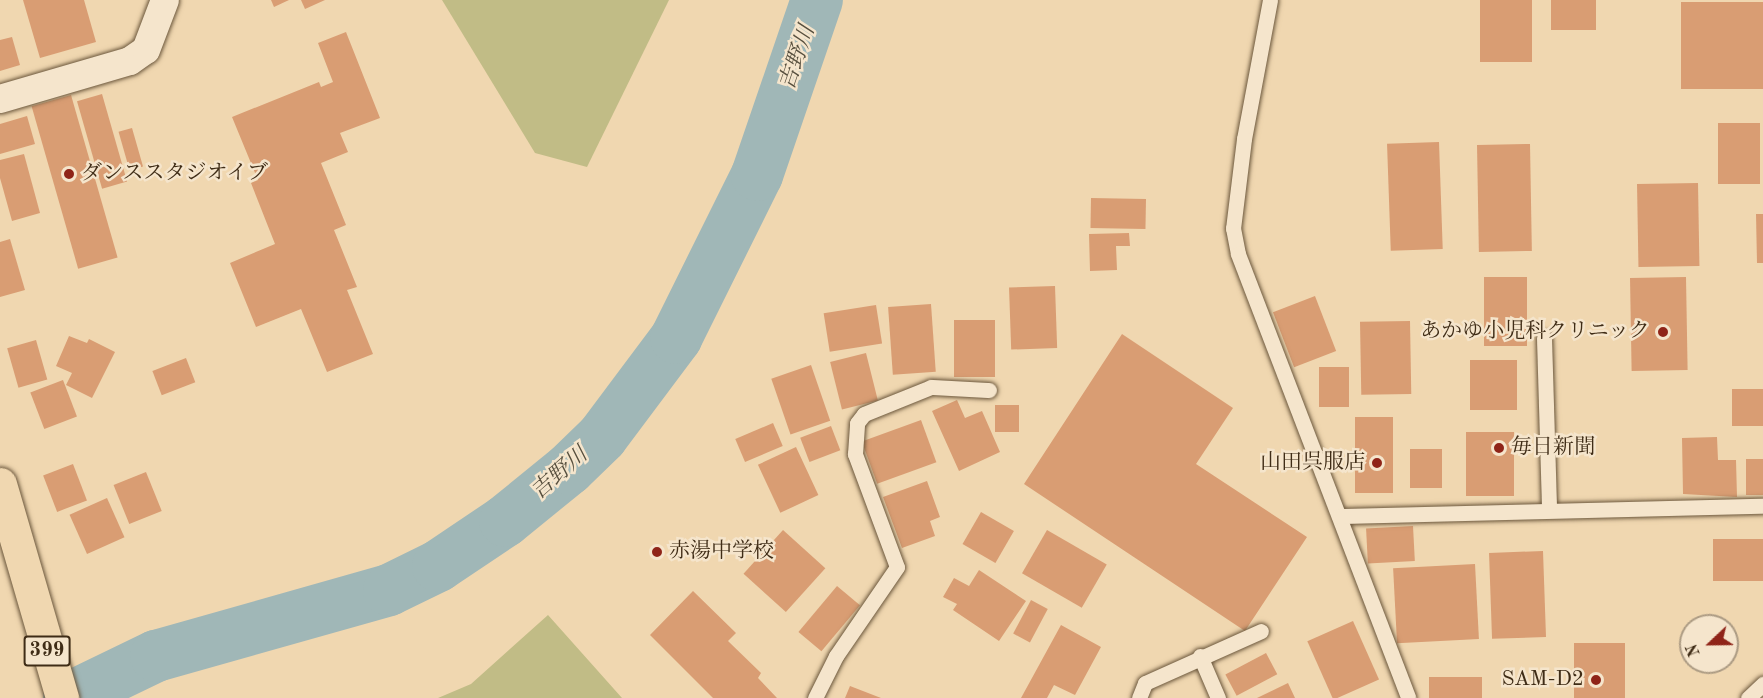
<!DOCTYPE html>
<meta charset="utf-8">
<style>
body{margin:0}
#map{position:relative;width:1763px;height:698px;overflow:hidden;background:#f0d7b0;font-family:"Old Standard TT","Noto Serif JP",serif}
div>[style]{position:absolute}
.green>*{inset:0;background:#c1bc86}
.river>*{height:52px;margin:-26px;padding:0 26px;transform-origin:26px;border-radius:26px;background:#a0b7b7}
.building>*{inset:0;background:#d99d73;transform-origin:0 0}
.roads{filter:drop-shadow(0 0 2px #6b573c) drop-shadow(0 0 2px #6b573c)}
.service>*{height:15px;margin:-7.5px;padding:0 7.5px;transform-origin:7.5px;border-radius:7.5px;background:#f5e5cc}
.minor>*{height:28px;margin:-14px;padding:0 14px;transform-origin:14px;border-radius:14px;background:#f5e5cc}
.trunk>*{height:33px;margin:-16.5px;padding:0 16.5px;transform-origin:16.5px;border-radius:16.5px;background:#f0d7b0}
.dots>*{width:16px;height:16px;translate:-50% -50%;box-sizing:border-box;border:3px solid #f5e5cc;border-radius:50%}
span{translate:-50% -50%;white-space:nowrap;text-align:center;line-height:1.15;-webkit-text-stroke:5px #f5e5cc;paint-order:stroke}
.shield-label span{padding:2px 4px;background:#f5e5cc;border:2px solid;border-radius:4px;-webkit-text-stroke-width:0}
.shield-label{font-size:20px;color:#3f2c16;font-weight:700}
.poi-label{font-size:21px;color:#3f2c16}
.left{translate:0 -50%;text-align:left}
.right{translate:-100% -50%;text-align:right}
.water-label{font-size:22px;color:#574f3e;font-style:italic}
.north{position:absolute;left:1679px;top:614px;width:60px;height:60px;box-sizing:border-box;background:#f5e5cc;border:2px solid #ac9b83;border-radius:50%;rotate:248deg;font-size:16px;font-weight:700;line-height:24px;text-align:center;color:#3f2c16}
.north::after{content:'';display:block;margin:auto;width:21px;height:27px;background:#8f2418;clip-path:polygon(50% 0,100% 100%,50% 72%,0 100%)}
</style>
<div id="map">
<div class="green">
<div style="clip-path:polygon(442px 0,669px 0,587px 167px,535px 153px)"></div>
<div style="clip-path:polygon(548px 615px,622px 698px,438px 698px,471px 684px)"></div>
</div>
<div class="river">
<div style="left:69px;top:698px;width:97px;rotate:-25.8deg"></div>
<div style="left:156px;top:656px;width:242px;rotate:-15.8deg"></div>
<div style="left:389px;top:590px;width:55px;rotate:-26.1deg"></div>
<div style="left:438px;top:566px;width:81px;rotate:-33.9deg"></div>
<div style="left:505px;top:521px;width:82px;rotate:-39.1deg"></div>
<div style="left:569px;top:469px;width:46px;rotate:-44.1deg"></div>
<div style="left:602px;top:437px;width:124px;rotate:-53.2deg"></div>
<div style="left:676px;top:338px;width:182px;rotate:-63.6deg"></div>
<div style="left:757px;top:175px;width:185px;rotate:-71.1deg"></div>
</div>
<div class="building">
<div style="clip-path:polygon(23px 0,84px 0,96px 42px,40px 58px)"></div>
<div style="clip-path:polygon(271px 0,289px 0,274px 7px)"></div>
<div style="clip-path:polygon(301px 0,325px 0,305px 9px)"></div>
<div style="left:1480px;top:0;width:52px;height:62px"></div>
<div style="left:1551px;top:0;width:45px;height:30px"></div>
<div style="left:1763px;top:2px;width:87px;height:82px;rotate:90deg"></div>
<div style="clip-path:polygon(346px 32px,380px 118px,340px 133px,348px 152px,321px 163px,346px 225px,334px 230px,357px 287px,347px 290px,373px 354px,327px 372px,301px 309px,256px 327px,230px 263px,275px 244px,251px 183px,258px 180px,232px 117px,319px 82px,321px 87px,333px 82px,318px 43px)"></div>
<div style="clip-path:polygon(12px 37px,20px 65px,0 71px,0 40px)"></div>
<div style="left:102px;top:94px;width:91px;height:26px;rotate:74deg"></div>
<div style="left:71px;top:95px;width:169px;height:41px;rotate:74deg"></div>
<div style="clip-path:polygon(27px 116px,35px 144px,0 154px,0 124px)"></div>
<div style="left:1718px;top:123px;width:42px;height:61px"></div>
<div style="left:132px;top:128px;width:40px;height:14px;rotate:74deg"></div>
<div style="left:1439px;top:142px;width:107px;height:52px;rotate:88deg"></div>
<div style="left:1530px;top:144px;width:107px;height:53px;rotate:89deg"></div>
<div style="clip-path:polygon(24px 154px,40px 213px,12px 221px,0 178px,0 160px)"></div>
<div style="left:1698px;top:183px;width:83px;height:61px;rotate:89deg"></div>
<div style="left:1091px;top:198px;width:55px;height:30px;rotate:1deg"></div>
<div style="clip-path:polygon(1756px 214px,1763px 214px,1763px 263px,1757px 263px)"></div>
<div style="clip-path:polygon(1129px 233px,1130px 246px,1116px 246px,1117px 270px,1090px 271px,1089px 234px)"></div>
<div style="clip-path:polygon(10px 239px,25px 290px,0 297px,0 242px)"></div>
<div style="left:1484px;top:277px;width:43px;height:69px"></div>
<div style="left:1686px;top:277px;width:93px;height:56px;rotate:89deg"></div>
<div style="left:1055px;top:286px;width:62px;height:46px;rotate:88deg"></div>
<div style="left:1315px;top:296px;width:59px;height:45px;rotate:69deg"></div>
<div style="left:931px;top:304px;width:68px;height:43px;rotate:86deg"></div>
<div style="left:876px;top:305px;width:39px;height:53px;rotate:81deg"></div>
<div style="left:954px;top:320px;width:41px;height:57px"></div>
<div style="left:1410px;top:321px;width:73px;height:50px;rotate:89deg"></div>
<div style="clip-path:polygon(1122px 334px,1233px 408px,1196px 464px,1307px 537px,1245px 631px,1024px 484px)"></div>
<div style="clip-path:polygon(69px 336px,87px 343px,89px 339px,115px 352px,92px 398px,66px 385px,72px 373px,56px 366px)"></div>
<div style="left:36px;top:340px;width:41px;height:30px;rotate:74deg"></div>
<div style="left:866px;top:353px;width:49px;height:37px;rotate:76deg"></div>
<div style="left:186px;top:358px;width:26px;height:36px;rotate:69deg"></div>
<div style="left:1470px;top:360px;width:47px;height:50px"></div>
<div style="left:811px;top:365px;width:59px;height:42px;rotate:71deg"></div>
<div style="left:1319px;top:367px;width:30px;height:40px"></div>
<div style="left:63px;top:380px;width:39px;height:35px;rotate:69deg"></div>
<div style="left:1732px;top:389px;width:31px;height:37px"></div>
<div style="clip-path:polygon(957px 400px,965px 418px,982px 411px,1000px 452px,959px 471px,932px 411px)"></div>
<div style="left:995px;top:405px;width:24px;height:27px"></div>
<div style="left:1355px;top:417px;width:38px;height:76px"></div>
<div style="left:921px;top:420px;width:45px;height:63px;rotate:70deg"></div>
<div style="left:773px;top:423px;width:25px;height:41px;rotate:67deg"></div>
<div style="left:831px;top:426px;width:26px;height:33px;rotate:69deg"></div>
<div style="left:1466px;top:432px;width:48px;height:64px"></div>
<div style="clip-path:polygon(1717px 437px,1718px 460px,1736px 460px,1737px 497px,1683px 494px,1682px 438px)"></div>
<div style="left:796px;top:447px;width:53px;height:42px;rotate:65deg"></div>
<div style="left:1410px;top:449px;width:32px;height:39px"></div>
<div style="left:1763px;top:459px;width:36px;height:17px;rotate:90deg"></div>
<div style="left:73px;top:464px;width:39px;height:32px;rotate:69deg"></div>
<div style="left:146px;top:472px;width:42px;height:35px;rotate:68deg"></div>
<div style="clip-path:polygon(927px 481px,940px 517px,930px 521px,935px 536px,902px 548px,883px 497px)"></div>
<div style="left:107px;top:498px;width:43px;height:41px;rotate:66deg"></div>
<div style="left:981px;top:512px;width:38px;height:37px;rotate:30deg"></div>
<div style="left:1413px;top:526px;width:35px;height:47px;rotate:87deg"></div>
<div style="left:783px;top:530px;width:57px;height:59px;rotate:42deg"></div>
<div style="left:1047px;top:530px;width:69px;height:50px;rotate:30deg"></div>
<div style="left:1763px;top:539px;width:42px;height:50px;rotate:90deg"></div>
<div style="left:1543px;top:551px;width:86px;height:54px;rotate:88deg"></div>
<div style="left:1475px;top:564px;width:75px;height:82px;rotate:87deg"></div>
<div style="clip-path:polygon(979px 570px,1026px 601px,999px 641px,953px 610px,957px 604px,943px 597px,954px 578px,969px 586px)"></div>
<div style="left:837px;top:586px;width:30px;height:60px;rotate:40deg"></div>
<div style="clip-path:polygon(693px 591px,736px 633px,728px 641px,761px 673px,758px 678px,777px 698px,713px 698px,650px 635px)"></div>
<div style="left:1031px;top:600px;width:19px;height:38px;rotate:28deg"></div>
<div style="left:1353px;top:621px;width:64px;height:50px;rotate:66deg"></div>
<div style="clip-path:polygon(1061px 625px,1101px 647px,1075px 695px,1054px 685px,1047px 698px,1021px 698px)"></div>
<div style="left:1574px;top:643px;width:51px;height:55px"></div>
<div style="left:1266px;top:653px;width:24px;height:46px;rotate:62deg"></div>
<div style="left:1482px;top:677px;width:21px;height:53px;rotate:90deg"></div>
<div style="clip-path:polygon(1288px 683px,1295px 698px,1257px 698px)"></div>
<div style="clip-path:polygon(850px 686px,881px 698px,845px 698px)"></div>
</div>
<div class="roads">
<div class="service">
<div style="left:1270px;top:0;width:141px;rotate:100.6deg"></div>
<div style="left:1244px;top:139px;width:90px;rotate:97deg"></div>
<div style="left:1233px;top:228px;width:26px;rotate:79deg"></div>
<div style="left:1238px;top:254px;width:475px;rotate:69deg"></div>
<div style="left:1544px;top:338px;width:170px;rotate:88.3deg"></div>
<div style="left:1340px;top:516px;width:423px;rotate:-1.4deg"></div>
<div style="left:1200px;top:656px;width:46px;rotate:66.8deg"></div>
<div style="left:815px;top:698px;width:47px;rotate:-63.4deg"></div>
<div style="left:836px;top:656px;width:108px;rotate:-55.6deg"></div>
<div style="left:897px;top:567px;width:121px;rotate:-110.4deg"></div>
<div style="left:855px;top:454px;width:31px;rotate:-86deg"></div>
<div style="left:857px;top:423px;width:11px;rotate:-52deg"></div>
<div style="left:864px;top:414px;width:72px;rotate:-21.9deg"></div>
<div style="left:931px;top:387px;width:58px;rotate:3deg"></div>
<div style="left:1139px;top:698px;width:16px;rotate:-68deg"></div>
<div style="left:1145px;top:683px;width:127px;rotate:-24.1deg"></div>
<div style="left:1748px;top:698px;width:21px;rotate:-43deg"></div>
</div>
<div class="minor">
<div style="left:0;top:99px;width:135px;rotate:-16.3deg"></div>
<div style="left:130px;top:61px;width:19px;rotate:-35deg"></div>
<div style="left:146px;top:50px;width:53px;rotate:-69.2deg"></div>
</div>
<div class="trunk">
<div style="left:0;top:484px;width:223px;rotate:73.8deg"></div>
</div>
</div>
<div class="dots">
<div style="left:69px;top:174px;background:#8f2418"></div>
<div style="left:1663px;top:332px;background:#8f2418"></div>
<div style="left:1499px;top:448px;background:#8f2418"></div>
<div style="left:1377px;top:463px;background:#8f2418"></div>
<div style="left:657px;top:552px;background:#8f2418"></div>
<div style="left:1596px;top:680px;background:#8f2418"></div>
</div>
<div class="shield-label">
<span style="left:47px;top:651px">399</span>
</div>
<div class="poi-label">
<span class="left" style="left:81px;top:174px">ダンススタジオイブ</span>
<span class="right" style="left:1650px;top:332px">あかゆ小児科クリニック</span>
<span class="left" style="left:1511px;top:448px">毎日新聞</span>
<span class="right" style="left:1365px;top:463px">山田呉服店</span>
<span class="left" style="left:669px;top:552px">赤湯中学校</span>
<span class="right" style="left:1584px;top:680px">SAM-D2</span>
</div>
<div class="water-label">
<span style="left:798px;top:58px;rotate:-71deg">吉野川</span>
<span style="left:560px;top:474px;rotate:-41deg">吉野川</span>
</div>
<div class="north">N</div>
</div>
